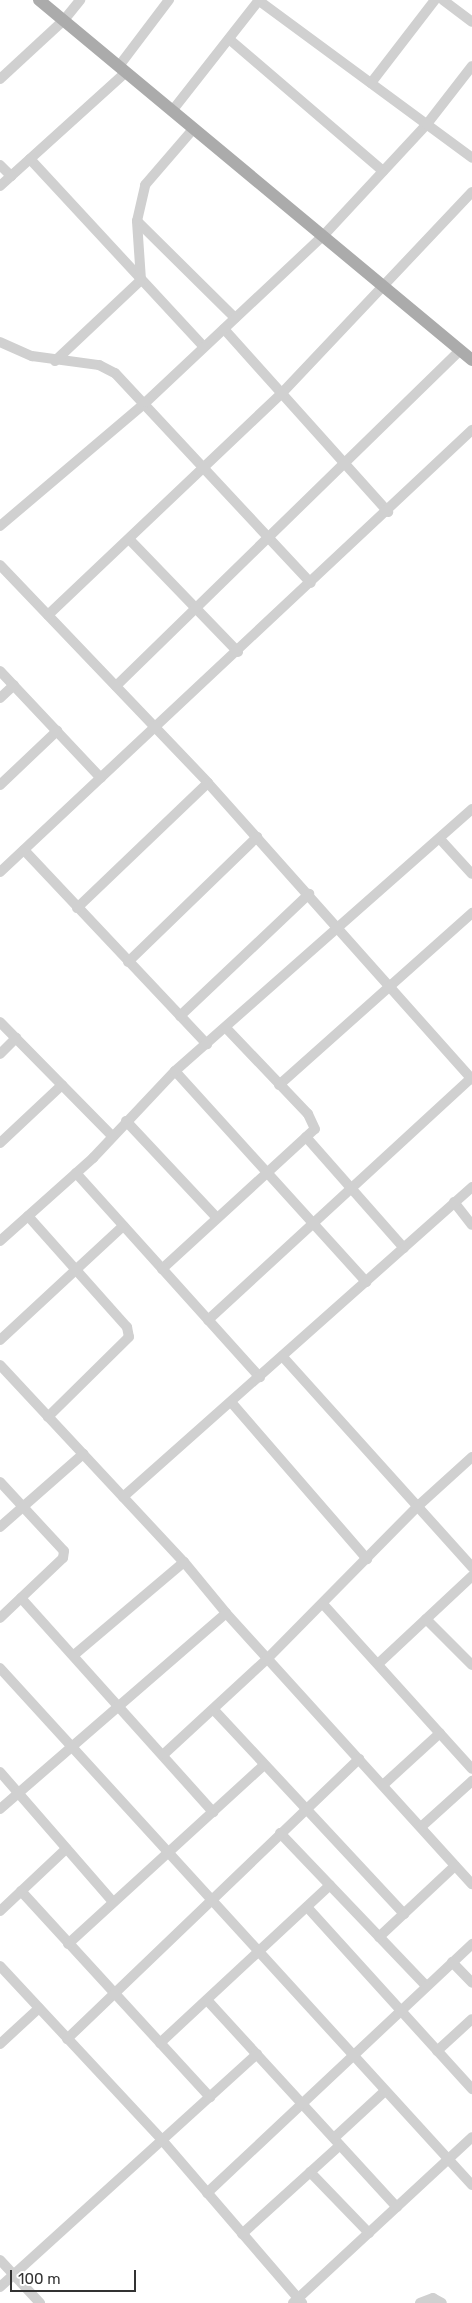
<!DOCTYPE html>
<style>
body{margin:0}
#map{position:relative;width:472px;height:2303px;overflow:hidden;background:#fff;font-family:Rubik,sans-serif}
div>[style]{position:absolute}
.minor>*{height:10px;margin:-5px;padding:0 5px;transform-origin:5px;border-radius:5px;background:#d0d0d0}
.major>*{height:12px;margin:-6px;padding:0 6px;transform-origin:6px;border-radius:6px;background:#ababab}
span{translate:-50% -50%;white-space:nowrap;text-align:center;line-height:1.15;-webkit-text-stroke:5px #fff;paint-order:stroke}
.scale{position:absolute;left:10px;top:2270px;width:126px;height:22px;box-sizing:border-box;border:2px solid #333;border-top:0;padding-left:6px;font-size:15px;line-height:18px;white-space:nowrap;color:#333;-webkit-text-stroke:4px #fff;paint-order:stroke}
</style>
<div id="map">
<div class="minor">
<div style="left:258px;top:0;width:266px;rotate:36.4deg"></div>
<div style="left:443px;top:0;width:36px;rotate:37deg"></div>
<div style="left:229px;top:39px;width:203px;rotate:40.6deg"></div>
<div style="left:119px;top:66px;width:83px;rotate:-52.9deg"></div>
<div style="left:0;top:79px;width:87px;rotate:-42.7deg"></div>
<div style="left:64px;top:20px;width:26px;rotate:-51deg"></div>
<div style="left:371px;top:83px;width:105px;rotate:-52.4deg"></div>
<div style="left:172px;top:111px;width:141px;rotate:-51.9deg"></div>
<div style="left:30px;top:159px;width:256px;rotate:47.2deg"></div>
<div style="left:0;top:165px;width:16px;rotate:45deg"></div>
<div style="left:0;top:186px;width:170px;rotate:-42.1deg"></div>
<div style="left:137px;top:221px;width:138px;rotate:44.7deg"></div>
<div style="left:224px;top:329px;width:246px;rotate:48.1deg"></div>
<div style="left:0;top:342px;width:35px;rotate:24deg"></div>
<div style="left:32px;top:356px;width:68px;rotate:7.7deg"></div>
<div style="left:99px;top:365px;width:18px;rotate:27deg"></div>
<div style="left:115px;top:373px;width:287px;rotate:47deg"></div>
<div style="left:55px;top:361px;width:118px;rotate:-43.3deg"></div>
<div style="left:141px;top:280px;width:59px;rotate:-93.9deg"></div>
<div style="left:137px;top:221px;width:37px;rotate:-77deg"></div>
<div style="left:145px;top:185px;width:75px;rotate:-49.3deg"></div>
<div style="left:0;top:526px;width:192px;rotate:-40.3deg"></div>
<div style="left:146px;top:402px;width:243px;rotate:-43.2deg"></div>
<div style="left:323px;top:236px;width:153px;rotate:-47.1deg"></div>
<div style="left:427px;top:124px;width:73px;rotate:-52.2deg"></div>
<div style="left:129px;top:539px;width:157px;rotate:46deg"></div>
<div style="left:0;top:565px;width:301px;rotate:46.3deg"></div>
<div style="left:208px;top:783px;width:397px;rotate:48.3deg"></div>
<div style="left:48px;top:615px;width:321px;rotate:-43.5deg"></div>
<div style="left:281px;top:394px;width:278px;rotate:-46.6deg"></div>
<div style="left:0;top:671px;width:147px;rotate:46.7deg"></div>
<div style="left:116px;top:686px;width:481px;rotate:-44.3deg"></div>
<div style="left:0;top:698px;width:19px;rotate:-43deg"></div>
<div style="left:0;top:785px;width:79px;rotate:-43.5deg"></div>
<div style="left:440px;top:839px;width:47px;rotate:47.6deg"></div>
<div style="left:24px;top:850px;width:267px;rotate:46.7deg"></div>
<div style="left:0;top:872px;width:647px;rotate:-43.12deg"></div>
<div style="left:77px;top:908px;width:181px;rotate:-43.7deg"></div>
<div style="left:128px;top:962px;width:180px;rotate:-44.1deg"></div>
<div style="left:180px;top:1016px;width:178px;rotate:-43.4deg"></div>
<div style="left:0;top:1022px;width:160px;rotate:45.5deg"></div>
<div style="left:0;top:1054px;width:23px;rotate:-45deg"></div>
<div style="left:175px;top:1071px;width:285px;rotate:47.8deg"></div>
<div style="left:279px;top:1085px;width:259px;rotate:-41.7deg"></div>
<div style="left:126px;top:1121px;width:133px;rotate:46.8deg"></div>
<div style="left:306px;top:1137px;width:148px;rotate:48.6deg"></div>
<div style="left:0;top:1143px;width:85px;rotate:-43.1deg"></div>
<div style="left:76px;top:1173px;width:275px;rotate:48deg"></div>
<div style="left:454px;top:1202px;width:29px;rotate:52deg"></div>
<div style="left:28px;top:1216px;width:149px;rotate:48.3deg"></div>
<div style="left:127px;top:1327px;width:10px;rotate:79deg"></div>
<div style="left:129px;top:1337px;width:114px;rotate:135.4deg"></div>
<div style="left:0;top:1241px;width:125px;rotate:-41.7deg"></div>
<div style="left:93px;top:1158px;width:120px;rotate:-46.7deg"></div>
<div style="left:175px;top:1071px;width:396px;rotate:-41.4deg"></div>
<div style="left:162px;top:1269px;width:207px;rotate:-42.5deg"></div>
<div style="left:315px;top:1129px;width:17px;rotate:-115deg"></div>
<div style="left:308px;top:1114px;width:119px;rotate:-133.6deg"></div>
<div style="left:208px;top:1320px;width:357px;rotate:-42.6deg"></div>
<div style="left:0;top:1340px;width:168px;rotate:-42.8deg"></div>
<div style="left:283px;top:1357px;width:283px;rotate:48deg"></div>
<div style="left:0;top:1365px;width:270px;rotate:47deg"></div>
<div style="left:184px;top:1562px;width:66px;rotate:50.5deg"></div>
<div style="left:226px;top:1613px;width:366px;rotate:47.8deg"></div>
<div style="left:231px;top:1402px;width:208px;rotate:49.1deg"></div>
<div style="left:0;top:1482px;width:94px;rotate:47.2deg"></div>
<div style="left:64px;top:1551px;width:7px;rotate:98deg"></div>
<div style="left:63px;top:1558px;width:87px;rotate:136.4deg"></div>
<div style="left:123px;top:1497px;width:467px;rotate:-41.6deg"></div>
<div style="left:0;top:1527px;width:111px;rotate:-41.3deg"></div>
<div style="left:21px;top:1598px;width:288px;rotate:48.1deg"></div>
<div style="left:323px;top:1604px;width:222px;rotate:47.9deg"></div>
<div style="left:426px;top:1619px;width:65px;rotate:45deg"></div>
<div style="left:74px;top:1655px;width:144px;rotate:-40.2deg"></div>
<div style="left:378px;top:1664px;width:129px;rotate:-43.1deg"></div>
<div style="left:0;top:1668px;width:700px;rotate:47.61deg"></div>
<div style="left:214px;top:1710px;width:279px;rotate:47deg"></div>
<div style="left:164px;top:1754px;width:140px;rotate:-42.7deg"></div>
<div style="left:267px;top:1659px;width:215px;rotate:-45.4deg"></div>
<div style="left:418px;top:1506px;width:73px;rotate:-42.2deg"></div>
<div style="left:0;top:1772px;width:172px;rotate:49deg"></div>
<div style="left:383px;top:1785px;width:77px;rotate:-42.4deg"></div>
<div style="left:0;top:1809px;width:299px;rotate:-40.9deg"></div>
<div style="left:421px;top:1827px;width:69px;rotate:-42deg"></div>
<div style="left:280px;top:1833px;width:211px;rotate:46.3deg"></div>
<div style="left:21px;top:1891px;width:280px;rotate:47.5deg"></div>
<div style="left:307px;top:1907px;width:246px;rotate:47.8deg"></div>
<div style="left:0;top:1911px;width:91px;rotate:-43.2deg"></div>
<div style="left:379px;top:1937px;width:104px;rotate:-43.1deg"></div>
<div style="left:68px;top:1944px;width:265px;rotate:-42.4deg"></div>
<div style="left:452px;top:1962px;width:29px;rotate:46deg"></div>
<div style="left:0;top:1966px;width:238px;rotate:47deg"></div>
<div style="left:162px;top:2140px;width:215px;rotate:49.3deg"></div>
<div style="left:207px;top:2000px;width:281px;rotate:47.5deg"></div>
<div style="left:67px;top:2039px;width:405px;rotate:-43.8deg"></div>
<div style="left:160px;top:2043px;width:232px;rotate:-42.9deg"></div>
<div style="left:0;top:2044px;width:53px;rotate:-42.7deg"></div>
<div style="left:437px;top:2051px;width:47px;rotate:-42.4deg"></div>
<div style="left:334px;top:2138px;width:69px;rotate:-42.7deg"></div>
<div style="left:310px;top:2172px;width:85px;rotate:46deg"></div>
<div style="left:207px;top:2193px;width:364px;rotate:-43.2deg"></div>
<div style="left:242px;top:2234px;width:132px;rotate:-42.2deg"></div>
<div style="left:0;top:2260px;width:59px;rotate:47.1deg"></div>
<div style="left:0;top:2287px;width:347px;rotate:-42.2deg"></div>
<div style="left:293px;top:2303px;width:244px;rotate:-42.8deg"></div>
<div style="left:420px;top:2303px;width:14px;rotate:-21deg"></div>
<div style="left:433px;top:2298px;width:10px;rotate:29deg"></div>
</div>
<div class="major">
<div style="left:39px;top:0;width:563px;rotate:39.74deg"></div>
</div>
<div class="scale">100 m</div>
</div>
